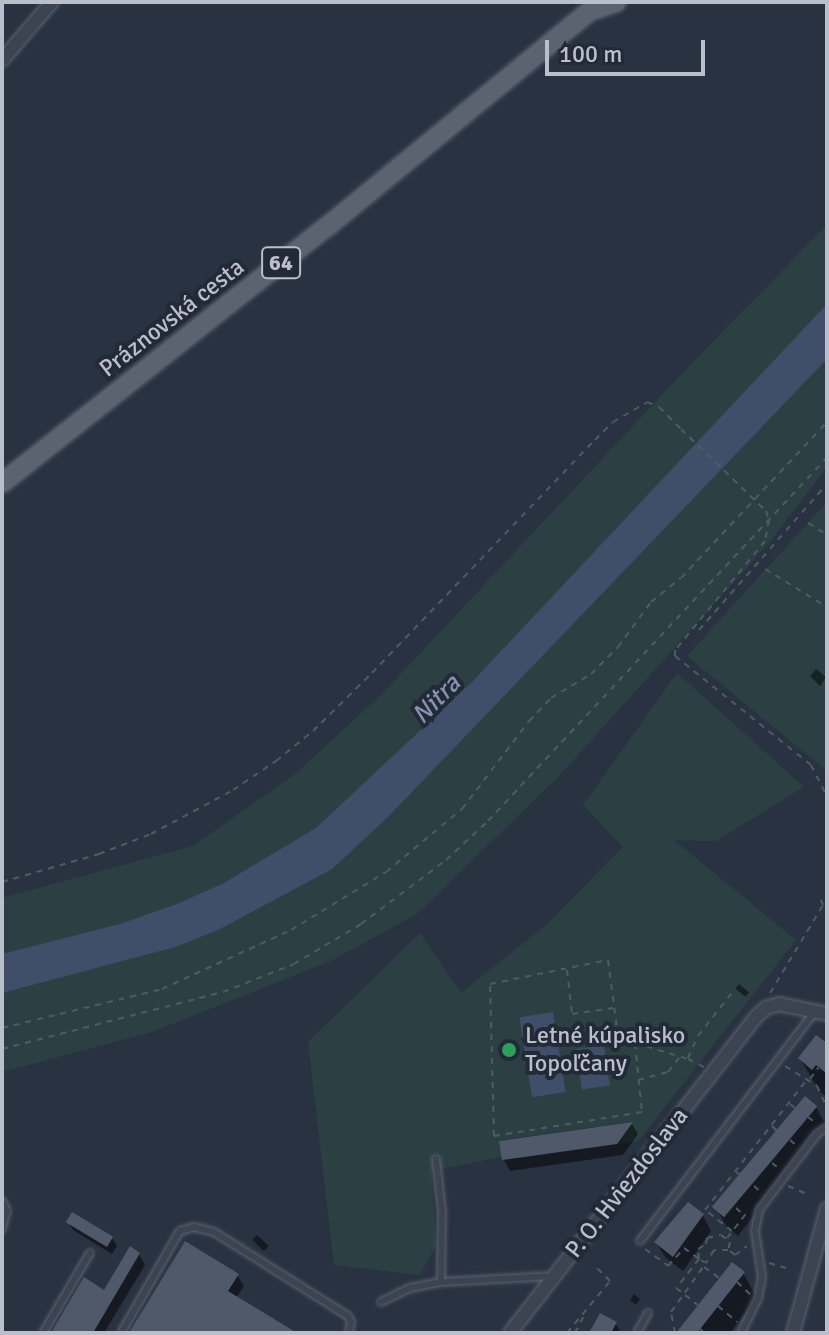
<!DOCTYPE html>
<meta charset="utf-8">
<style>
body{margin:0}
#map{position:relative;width:829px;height:1335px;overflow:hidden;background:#293241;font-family:Signika,sans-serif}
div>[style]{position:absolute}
.green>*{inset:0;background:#2c4043}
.water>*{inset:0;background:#404e69;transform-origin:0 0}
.shadow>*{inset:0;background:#0007;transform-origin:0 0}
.building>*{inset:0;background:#4f596a;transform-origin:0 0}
.path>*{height:2px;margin-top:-1px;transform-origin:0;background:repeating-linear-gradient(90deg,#4b5d61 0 6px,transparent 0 12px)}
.roads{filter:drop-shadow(0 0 2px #5b626f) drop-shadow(0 0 2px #5b626f)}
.lane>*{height:6px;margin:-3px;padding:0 3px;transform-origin:3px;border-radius:3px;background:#3d4451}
.street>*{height:12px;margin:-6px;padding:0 6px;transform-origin:6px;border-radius:6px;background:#3d4451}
.primary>*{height:18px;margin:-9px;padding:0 9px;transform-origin:9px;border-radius:9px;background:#5b6371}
.dots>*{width:22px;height:22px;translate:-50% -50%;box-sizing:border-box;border:4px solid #222937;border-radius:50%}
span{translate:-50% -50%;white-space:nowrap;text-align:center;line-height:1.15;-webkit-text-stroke:8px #222937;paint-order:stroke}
.shield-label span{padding:2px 6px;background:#222937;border:2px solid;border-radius:6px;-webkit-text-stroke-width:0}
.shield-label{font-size:22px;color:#bac0cb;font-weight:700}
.street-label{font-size:24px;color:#bac0cb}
.poi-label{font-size:24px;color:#bac0cb}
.left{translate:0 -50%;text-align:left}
.water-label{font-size:26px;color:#8494b0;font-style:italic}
.frame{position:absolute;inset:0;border:4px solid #bac0cb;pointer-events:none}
.scale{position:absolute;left:545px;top:40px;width:160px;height:36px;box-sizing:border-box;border:4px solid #bac0cb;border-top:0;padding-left:10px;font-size:24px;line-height:28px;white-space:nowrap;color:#bac0cb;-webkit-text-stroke:6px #222937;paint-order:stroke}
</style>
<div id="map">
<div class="green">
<div style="clip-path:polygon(827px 225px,827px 467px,768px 544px,559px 776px,417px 914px,333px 960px,152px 1032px,2px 1072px,2px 898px,193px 846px,295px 774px,382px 694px,692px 363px)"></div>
<div style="clip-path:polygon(827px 502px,827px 771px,687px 656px)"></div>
<div style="clip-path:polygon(677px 673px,804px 787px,716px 841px,674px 840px,796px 940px,638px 1141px,617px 1144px,632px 1122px,500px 1140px,501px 1157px,431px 1171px,436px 1246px,419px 1275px,334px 1265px,308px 1042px,420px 933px,461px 993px,546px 925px,623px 847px,583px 805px)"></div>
</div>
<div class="water">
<div style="clip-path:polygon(827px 304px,827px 359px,389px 816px,332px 869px,218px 930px,175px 947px,2px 993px,2px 954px,120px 924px,177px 904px,224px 883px,316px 828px,472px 682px)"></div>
<div style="left:553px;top:1012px;width:81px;height:34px;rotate:81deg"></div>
<div style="left:604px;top:1045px;width:41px;height:28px;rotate:82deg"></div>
</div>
<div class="shadow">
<div style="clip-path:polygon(816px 669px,826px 677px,820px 686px,810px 676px)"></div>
<div style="left:739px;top:984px;width:13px;height:6px;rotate:39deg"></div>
<div style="clip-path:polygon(827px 1046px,827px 1097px,819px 1091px,800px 1058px)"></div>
<div style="clip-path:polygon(816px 1107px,825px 1124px,738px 1236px,727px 1227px,717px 1210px)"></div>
<div style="clip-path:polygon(632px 1124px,638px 1134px,623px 1155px,510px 1171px,504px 1160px,501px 1142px)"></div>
<div style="clip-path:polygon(703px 1216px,711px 1231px,683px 1271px,665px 1257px,656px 1242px)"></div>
<div style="clip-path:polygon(68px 1222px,112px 1238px,117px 1246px,112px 1254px,73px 1230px)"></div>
<div style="left:257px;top:1235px;width:16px;height:7px;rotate:43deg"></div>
<div style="clip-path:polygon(139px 1254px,145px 1265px,104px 1333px,53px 1333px,105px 1292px)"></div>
<div style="clip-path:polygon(743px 1273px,757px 1298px,730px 1333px,682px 1333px)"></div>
<div style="clip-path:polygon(237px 1275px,244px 1286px,236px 1298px,293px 1333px,132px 1333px)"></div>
<div style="clip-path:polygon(634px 1294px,640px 1299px,636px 1305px,630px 1300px)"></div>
<div style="clip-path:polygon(616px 1324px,621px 1333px,591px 1333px)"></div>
</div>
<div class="building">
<div style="clip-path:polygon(816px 1035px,827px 1043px,827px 1074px,816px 1065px,812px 1070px,798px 1058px)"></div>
<div style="left:805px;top:1096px;width:16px;height:145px;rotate:40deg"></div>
<div style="clip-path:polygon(633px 1122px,617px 1144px,502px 1160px,499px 1141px)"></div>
<div style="clip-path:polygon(688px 1202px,704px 1214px,673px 1257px,654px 1242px)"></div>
<div style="left:72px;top:1212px;width:48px;height:12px;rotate:31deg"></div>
<div style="clip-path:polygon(185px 1241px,239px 1274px,228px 1291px,297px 1333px,129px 1333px)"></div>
<div style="clip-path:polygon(130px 1246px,140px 1253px,93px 1333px,51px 1333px,84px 1277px,104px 1290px)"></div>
<div style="clip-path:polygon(732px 1262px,745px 1272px,697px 1333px,676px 1333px)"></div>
<div style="clip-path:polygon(600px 1313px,617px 1322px,611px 1333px,589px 1333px)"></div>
</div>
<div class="path">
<div style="left:808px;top:523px;width:22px;rotate:32deg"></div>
<div style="left:765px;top:569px;width:73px;rotate:31.5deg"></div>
<div style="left:699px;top:630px;width:194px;rotate:-48.8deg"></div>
<div style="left:2px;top:882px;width:101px;rotate:-16.1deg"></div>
<div style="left:99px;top:854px;width:56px;rotate:-21deg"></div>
<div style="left:151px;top:834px;width:93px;rotate:-28.2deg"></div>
<div style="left:233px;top:790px;width:52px;rotate:-34deg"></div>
<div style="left:276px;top:761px;width:48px;rotate:-39deg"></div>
<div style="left:313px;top:731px;width:83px;rotate:-44.5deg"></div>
<div style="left:372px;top:673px;width:323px;rotate:-46.3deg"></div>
<div style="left:595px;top:440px;width:25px;rotate:-45deg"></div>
<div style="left:613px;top:422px;width:39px;rotate:-30deg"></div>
<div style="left:647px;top:402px;width:13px;rotate:23deg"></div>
<div style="left:659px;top:407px;width:31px;rotate:45deg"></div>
<div style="left:681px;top:429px;width:118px;rotate:44deg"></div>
<div style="left:766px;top:511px;width:9px;rotate:72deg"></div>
<div style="left:769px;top:520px;width:21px;rotate:101deg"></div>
<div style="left:765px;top:541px;width:141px;rotate:129.5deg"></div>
<div style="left:675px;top:650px;width:6px;rotate:90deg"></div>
<div style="left:675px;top:656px;width:174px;rotate:38.7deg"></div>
<div style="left:811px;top:765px;width:35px;rotate:63deg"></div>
<div style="left:567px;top:970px;width:44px;rotate:83.5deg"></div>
<div style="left:572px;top:1014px;width:42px;rotate:-8.1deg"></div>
<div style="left:770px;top:993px;width:103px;rotate:-58.9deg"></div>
<div style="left:823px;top:905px;width:11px;rotate:-112deg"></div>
<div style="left:2px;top:1028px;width:165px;rotate:-13.7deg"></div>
<div style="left:162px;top:989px;width:142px;rotate:-24.6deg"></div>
<div style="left:291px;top:930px;width:111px;rotate:-31.4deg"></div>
<div style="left:386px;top:872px;width:99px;rotate:-39.7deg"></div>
<div style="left:462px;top:809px;width:111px;rotate:-52.7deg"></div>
<div style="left:529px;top:721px;width:32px;rotate:-46deg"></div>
<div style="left:551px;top:698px;width:47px;rotate:-31deg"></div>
<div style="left:591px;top:674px;width:38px;rotate:-45deg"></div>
<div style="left:618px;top:647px;width:56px;rotate:-53.7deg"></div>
<div style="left:651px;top:602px;width:38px;rotate:-39deg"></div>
<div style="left:681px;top:578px;width:214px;rotate:-46.9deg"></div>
<div style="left:635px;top:1043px;width:69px;rotate:84.2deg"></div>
<div style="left:642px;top:1112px;width:150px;rotate:170.8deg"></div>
<div style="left:494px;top:1136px;width:152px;rotate:-91.5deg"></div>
<div style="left:490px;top:984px;width:120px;rotate:-11.5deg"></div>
<div style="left:608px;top:960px;width:84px;rotate:82.5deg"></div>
<div style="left:619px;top:1043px;width:16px"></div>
<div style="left:635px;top:1043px;width:55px;rotate:16.8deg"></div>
<div style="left:688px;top:1059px;width:18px;rotate:27deg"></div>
<div style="left:2px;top:1049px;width:228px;rotate:-14.5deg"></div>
<div style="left:223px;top:992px;width:76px;rotate:-21.5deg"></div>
<div style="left:294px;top:964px;width:78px;rotate:-30.8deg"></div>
<div style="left:361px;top:924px;width:106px;rotate:-37deg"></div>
<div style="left:446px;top:860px;width:57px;rotate:-42.9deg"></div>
<div style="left:488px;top:821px;width:497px;rotate:-47deg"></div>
<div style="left:688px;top:1058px;width:24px;rotate:-66deg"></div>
<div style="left:698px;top:1036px;width:58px;rotate:-52deg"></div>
<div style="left:785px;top:1066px;width:38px;rotate:32deg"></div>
<div style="left:817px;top:1086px;width:23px;rotate:65deg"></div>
<div style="left:810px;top:1079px;width:14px;rotate:-54deg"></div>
<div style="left:638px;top:1080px;width:31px;rotate:-15deg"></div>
<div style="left:668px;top:1072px;width:18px;rotate:-52deg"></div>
<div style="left:790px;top:1104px;width:6px;rotate:39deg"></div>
<div style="left:808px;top:1117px;width:11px;rotate:38deg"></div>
<div style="left:772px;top:1126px;width:7px;rotate:45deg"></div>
<div style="left:790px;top:1140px;width:11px;rotate:41deg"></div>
<div style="left:772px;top:1163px;width:11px;rotate:38deg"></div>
<div style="left:736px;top:1172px;width:7px;rotate:34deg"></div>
<div style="left:754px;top:1186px;width:11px;rotate:41deg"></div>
<div style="left:788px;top:1186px;width:23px;rotate:23deg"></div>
<div style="left:736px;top:1208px;width:11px;rotate:41deg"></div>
<div style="left:732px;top:1231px;width:34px;rotate:-142deg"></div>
<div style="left:705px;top:1210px;width:162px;rotate:-52deg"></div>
<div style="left:721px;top:1235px;width:11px;rotate:38deg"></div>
<div style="left:730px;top:1242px;width:8px;rotate:104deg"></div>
<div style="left:728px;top:1250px;width:14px;rotate:180deg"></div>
<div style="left:714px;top:1250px;width:15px;rotate:122deg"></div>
<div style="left:706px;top:1263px;width:8px;rotate:-150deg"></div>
<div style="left:699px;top:1259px;width:10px;rotate:-96deg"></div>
<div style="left:698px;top:1249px;width:9px;rotate:-32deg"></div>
<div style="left:706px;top:1244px;width:6px;rotate:-81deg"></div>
<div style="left:707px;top:1238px;width:14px;rotate:-12deg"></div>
<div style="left:727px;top:1238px;width:36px;rotate:-52deg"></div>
<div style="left:645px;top:1249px;width:29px;rotate:36deg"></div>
<div style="left:668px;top:1266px;width:24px;rotate:-48deg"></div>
<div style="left:684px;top:1248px;width:19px;rotate:36deg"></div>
<div style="left:699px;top:1259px;width:37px;rotate:128deg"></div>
<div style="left:676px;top:1288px;width:10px;rotate:37deg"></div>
<div style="left:730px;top:1251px;width:6px;rotate:39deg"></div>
<div style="left:735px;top:1255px;width:15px;rotate:-37deg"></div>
<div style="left:769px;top:1263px;width:19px;rotate:16deg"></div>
<div style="left:704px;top:1267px;width:19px;rotate:36deg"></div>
<div style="left:737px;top:1282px;width:19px;rotate:43deg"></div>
<div style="left:685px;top:1295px;width:16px;rotate:38deg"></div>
<div style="left:718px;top:1306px;width:25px;rotate:40deg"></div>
<div style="left:700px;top:1329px;width:6px;rotate:45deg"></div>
<div style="left:567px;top:1333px;width:67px;rotate:-50.4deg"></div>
<div style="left:610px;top:1281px;width:20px;rotate:-135deg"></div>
<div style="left:575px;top:1333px;width:22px;rotate:-63deg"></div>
<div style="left:675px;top:1333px;width:21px;rotate:-101deg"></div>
<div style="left:671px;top:1312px;width:60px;rotate:-54.5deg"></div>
</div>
<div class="roads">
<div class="lane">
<div style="left:436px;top:1159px;width:53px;rotate:83.5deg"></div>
<div style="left:442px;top:1212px;width:70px;rotate:90.8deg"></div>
<div style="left:441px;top:1282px;width:113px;rotate:-3deg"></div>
<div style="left:2px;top:1201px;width:11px;rotate:63deg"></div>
<div style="left:7px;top:1211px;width:19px;rotate:106deg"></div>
<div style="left:640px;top:1241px;width:287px;rotate:-52.7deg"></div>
<div style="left:381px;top:1302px;width:32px;rotate:-26deg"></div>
<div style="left:410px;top:1288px;width:32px;rotate:-11deg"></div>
<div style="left:43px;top:1333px;width:93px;rotate:-59.6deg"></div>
<div style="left:121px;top:1333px;width:118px;rotate:-60deg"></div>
<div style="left:180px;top:1231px;width:15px;rotate:-16deg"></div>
<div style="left:194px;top:1227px;width:21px;rotate:14deg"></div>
<div style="left:214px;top:1232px;width:158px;rotate:32.1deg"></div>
<div style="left:348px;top:1316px;width:7px;rotate:63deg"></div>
<div style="left:351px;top:1322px;width:11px;rotate:100deg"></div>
<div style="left:637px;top:1333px;width:23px;rotate:-61deg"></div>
<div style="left:741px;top:1333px;width:39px;rotate:-64deg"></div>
<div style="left:758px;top:1298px;width:21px;rotate:-79deg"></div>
<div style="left:762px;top:1277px;width:47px;rotate:-98.7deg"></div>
<div style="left:755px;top:1231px;width:21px;rotate:-79deg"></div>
<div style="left:759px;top:1210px;width:96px;rotate:-52.7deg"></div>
<div style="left:817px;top:1134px;width:12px;rotate:-35deg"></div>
</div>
<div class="street">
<div style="left:2px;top:60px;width:77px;rotate:-49.2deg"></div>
<div style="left:510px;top:1333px;width:400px;rotate:-52.1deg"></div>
<div style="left:756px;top:1017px;width:13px;rotate:-42deg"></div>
<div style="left:766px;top:1008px;width:14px;rotate:-17deg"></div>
<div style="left:779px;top:1004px;width:49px;rotate:11.8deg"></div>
<div style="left:793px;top:1333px;width:129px;rotate:-74.7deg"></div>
</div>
<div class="primary">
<div style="left:2px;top:483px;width:415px;rotate:-38.3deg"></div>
<div style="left:328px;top:226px;width:339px;rotate:-39.4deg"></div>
<div style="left:590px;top:11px;width:28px;rotate:-19deg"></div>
</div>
</div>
<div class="dots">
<div style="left:509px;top:1050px;background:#2e9e5b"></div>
</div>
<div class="shield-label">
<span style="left:281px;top:263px">64</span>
</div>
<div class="street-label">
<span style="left:172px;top:318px;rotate:-38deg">Práznovská cesta</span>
<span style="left:627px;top:1183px;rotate:-52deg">P. O. Hviezdoslava</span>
</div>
<div class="poi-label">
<span class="left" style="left:525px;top:1050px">Letné kúpalisko<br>Topoľčany</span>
</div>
<div class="water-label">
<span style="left:437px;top:700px;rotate:-46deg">Nitra</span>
</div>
<div class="frame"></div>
<div class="scale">100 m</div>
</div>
